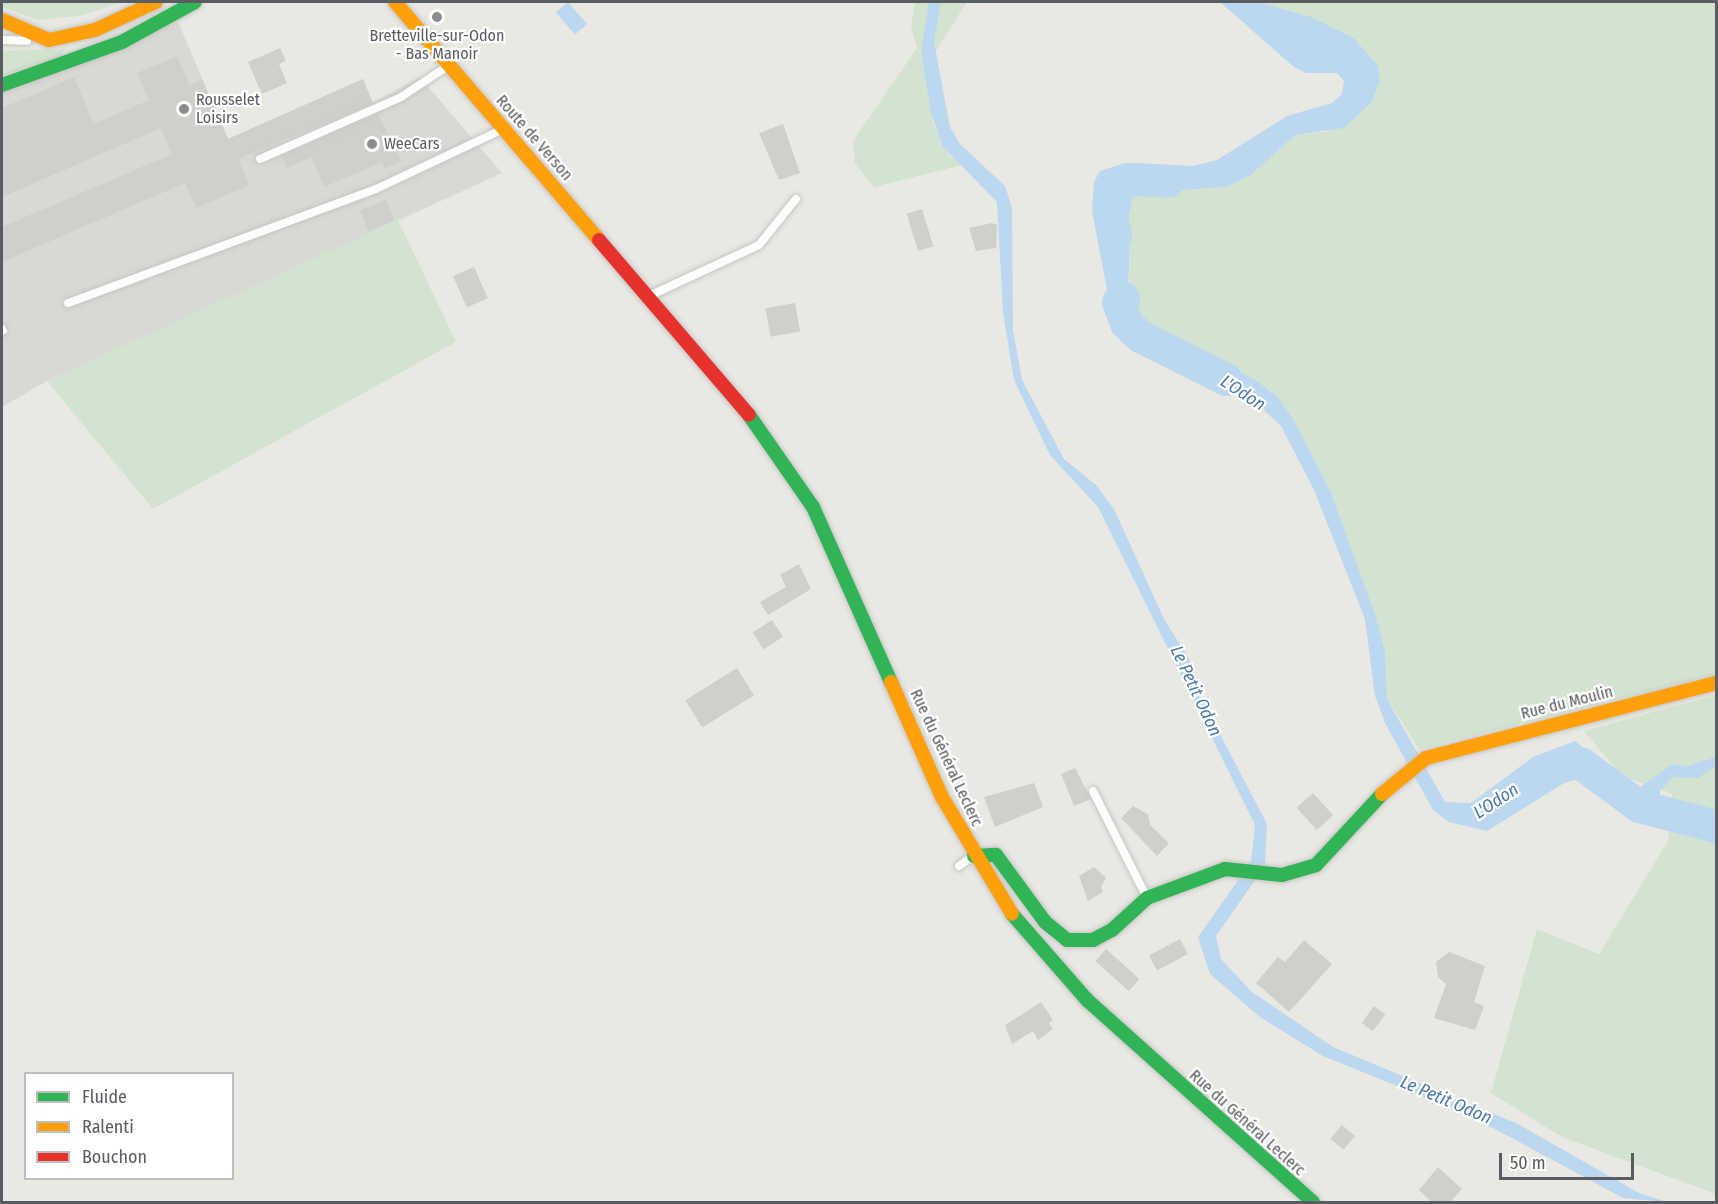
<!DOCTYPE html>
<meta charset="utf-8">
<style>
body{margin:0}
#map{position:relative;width:1718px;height:1204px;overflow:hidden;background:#e9e8e3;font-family:"Fira Sans Condensed",sans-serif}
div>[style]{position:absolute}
.industrial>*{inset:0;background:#dad8d4}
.green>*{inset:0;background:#d2e4d0}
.water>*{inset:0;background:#bbd8f0;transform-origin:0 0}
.river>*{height:33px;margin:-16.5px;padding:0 16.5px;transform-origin:16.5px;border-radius:16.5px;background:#bbd8f0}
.building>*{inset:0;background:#d0cfcc;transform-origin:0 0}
.roads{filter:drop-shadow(0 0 2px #c5c5c5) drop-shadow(0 0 2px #c5c5c5)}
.lane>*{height:8px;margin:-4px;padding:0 4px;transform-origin:4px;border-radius:4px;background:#fcfcfb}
.fast>*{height:14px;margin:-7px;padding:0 7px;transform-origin:7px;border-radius:7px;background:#30b455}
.slow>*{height:14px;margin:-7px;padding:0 7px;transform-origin:7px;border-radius:7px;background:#ff9f0a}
.jam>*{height:14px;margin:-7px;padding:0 7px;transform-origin:7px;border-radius:7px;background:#e5322d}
.dots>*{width:16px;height:16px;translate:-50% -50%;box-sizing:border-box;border:3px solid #fff;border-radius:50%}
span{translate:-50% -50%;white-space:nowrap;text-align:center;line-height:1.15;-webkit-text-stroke:4.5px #fff;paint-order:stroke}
.poi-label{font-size:16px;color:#595c60}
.left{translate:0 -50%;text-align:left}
.street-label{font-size:16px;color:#595c60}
.water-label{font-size:18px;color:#4a79ac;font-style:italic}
.frame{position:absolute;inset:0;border:3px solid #595c60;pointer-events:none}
.legend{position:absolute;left:24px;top:1072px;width:210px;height:108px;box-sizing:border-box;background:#fff;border:2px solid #bdbebf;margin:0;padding:8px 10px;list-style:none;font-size:18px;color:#595c60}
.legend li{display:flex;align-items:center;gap:12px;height:30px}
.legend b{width:30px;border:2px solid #bdbebf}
.scale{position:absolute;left:1499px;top:1153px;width:135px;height:27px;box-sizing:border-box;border:3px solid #595c60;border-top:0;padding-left:8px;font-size:18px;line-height:21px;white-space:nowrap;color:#595c60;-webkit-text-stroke:4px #fff;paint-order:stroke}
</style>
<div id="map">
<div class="industrial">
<div style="clip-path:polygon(178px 22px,228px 139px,363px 79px,373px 103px,420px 77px,502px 173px,47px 381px,2px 407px,2px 86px)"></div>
</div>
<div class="green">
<div style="clip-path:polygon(2px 2px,122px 2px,83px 15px,39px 20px,2px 7px)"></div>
<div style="clip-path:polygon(915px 2px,967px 2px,924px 69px,934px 126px,949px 155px,962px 165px,874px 187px,855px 164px,853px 141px,917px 48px,911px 27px)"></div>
<div style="clip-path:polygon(1258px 2px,1716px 2px,1716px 674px,1419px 749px,1387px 699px,1385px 651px,1374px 611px,1330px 490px,1292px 417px,1278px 397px,1257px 381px,1139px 317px,1129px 293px,1130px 241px,1114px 196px,1119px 182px,1184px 190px,1227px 187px,1251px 175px,1295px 135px,1331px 131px,1362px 47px,1354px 38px)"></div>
<div style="clip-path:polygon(65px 49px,62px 55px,2px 76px,2px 51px)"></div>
<div style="clip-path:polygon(398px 220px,456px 342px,153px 509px,47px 381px)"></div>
<div style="clip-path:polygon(1716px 695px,1716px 1194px,1562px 1137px,1491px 1093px,1537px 929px,1599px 954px,1668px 841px,1672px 794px,1622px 776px,1584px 731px)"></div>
</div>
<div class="water">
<div style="left:568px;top:2px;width:29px;height:16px;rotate:49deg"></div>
<div style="clip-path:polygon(929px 2px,941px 2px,934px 42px,950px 127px,960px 144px,1005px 186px,1012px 208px,1013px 330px,1022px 380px,1064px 459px,1096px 485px,1114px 509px,1164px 619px,1188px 657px,1200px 696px,1267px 824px,1265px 866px,1216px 936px,1221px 959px,1252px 992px,1333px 1047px,1518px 1124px,1639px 1193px,1667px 1202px,1623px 1198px,1471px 1116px,1323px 1056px,1260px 1017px,1210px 974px,1198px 937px,1251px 862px,1255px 825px,1098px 507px,1050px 455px,1014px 380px,1003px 312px,997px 202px,943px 147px,931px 113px,921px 51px)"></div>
<div style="clip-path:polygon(1220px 2px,1258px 2px,1311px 17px,1354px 38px,1378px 66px,1380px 81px,1371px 103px,1344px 128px,1295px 135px,1251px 175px,1227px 187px,1184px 190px,1119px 182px,1114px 196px,1130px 241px,1128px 293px,1139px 317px,1257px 381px,1278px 397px,1292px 417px,1330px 490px,1374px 611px,1385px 651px,1387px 699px,1445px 802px,1471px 803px,1533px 757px,1575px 741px,1636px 790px,1671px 765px,1688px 766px,1716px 757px,1716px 766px,1698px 778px,1674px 777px,1660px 790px,1660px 797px,1671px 807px,1716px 811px,1716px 822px,1664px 812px,1588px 776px,1564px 783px,1487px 831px,1449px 822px,1433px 810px,1385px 723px,1375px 696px,1365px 619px,1314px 490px,1281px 426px,1241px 389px,1129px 330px,1109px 300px,1092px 211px,1094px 182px,1100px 171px,1125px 163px,1194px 166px,1217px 160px,1287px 116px,1332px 103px,1342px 94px,1344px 81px,1337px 73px,1306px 73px,1294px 67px)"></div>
</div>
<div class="river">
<div style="left:1115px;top:236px;width:21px;rotate:-101deg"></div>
<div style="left:1111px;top:215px;width:32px;rotate:-76deg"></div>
<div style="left:1119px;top:184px;width:16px;rotate:-18deg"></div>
<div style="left:1134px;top:179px;width:34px;rotate:3deg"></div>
<div style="left:1123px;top:298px;width:6px;rotate:141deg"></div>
<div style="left:1118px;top:302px;width:22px;rotate:69deg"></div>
<div style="left:1126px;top:323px;width:19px;rotate:43deg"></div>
<div style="left:1140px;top:336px;width:96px;rotate:26.6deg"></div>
<div style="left:1569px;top:761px;width:13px;rotate:13deg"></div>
<div style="left:1582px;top:764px;width:71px;rotate:36.4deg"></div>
<div style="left:1639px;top:806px;width:80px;rotate:14.6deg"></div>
</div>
<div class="building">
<div style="clip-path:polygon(280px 48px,286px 61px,279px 64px,287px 83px,262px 94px,248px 62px)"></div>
<div style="clip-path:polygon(177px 56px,190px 85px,202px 79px,228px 139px,363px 79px,373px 103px,238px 159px,249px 185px,196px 208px,185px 183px,2px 262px,2px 227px,172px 154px,161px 128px,2px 197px,2px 108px,74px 77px,94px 124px,149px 100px,137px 73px)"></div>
<div style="clip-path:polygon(378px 114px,402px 161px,385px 168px,382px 162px,324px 187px,311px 157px,287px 168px,282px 156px)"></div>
<div style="clip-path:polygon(783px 124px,800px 173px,779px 180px,759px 133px)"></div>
<div style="left:386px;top:200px;width:22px;height:28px;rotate:68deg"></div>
<div style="left:922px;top:209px;width:39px;height:16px;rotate:73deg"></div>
<div style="clip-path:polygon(992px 223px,997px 225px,996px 248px,976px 251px,969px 228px)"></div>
<div style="left:474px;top:267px;width:34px;height:23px;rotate:66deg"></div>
<div style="left:795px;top:303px;width:29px;height:30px;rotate:80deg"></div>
<div style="clip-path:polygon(799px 564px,811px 589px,768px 615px,760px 602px,786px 587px,780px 575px)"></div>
<div style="left:772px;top:620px;width:20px;height:23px;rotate:57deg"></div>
<div style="left:737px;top:668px;width:32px;height:61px;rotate:58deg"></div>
<div style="clip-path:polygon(1075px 768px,1091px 799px,1074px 806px,1061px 774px)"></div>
<div style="clip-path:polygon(1034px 783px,1043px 807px,995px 827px,984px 797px)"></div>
<div style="left:1313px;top:793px;width:30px;height:22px;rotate:48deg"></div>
<div style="clip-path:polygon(1133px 806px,1148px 814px,1150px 825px,1169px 843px,1157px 856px,1121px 818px)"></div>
<div style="clip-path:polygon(1094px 867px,1106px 878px,1101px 887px,1103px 892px,1088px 901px,1079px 876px)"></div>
<div style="left:1180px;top:939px;width:17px;height:35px;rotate:62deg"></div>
<div style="clip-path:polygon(1304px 940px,1332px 964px,1289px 1012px,1256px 983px,1278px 957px,1285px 962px)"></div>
<div style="left:1106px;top:949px;width:45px;height:16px;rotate:42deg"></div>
<div style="clip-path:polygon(1449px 952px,1485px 966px,1474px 1002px,1484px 1006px,1475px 1030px,1434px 1018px,1446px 984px,1438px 977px,1436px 962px)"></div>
<div style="clip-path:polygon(1041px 1002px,1053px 1020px,1049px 1023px,1053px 1029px,1038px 1040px,1033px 1031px,1012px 1044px,1005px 1025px)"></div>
<div style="left:1374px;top:1006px;width:14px;height:21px;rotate:36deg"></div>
<div style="left:1342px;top:1125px;width:17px;height:18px;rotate:40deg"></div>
<div style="clip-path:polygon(1438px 1167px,1462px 1189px,1449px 1203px,1433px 1203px,1419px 1190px)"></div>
</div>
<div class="roads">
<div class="lane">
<div style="left:2px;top:40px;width:25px;rotate:2deg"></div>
<div style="left:260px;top:159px;width:154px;rotate:-23.7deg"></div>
<div style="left:401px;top:97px;width:56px;rotate:-33.4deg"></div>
<div style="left:649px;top:296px;width:121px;rotate:-24.9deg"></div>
<div style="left:759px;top:245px;width:59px;rotate:-51.2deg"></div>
<div style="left:68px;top:303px;width:328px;rotate:-20.3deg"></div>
<div style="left:376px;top:189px;width:138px;rotate:-25.3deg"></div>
<div style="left:2px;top:329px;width:2px;rotate:63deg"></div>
<div style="left:1093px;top:791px;width:118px;rotate:63.2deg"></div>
<div style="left:959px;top:866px;width:16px;rotate:-35deg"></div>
</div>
<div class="fast">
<div style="left:2px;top:85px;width:127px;rotate:-19.7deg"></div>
<div style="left:122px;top:42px;width:83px;rotate:-28.7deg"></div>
<div style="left:749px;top:415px;width:112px;rotate:55.2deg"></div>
<div style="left:813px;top:507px;width:192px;rotate:66deg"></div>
<div style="left:974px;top:856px;width:22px;rotate:-3deg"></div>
<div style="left:996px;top:855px;width:83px;rotate:53.8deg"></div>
<div style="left:1045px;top:922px;width:28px;rotate:39deg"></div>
<div style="left:1067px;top:940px;width:26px"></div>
<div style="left:1093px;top:940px;width:21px;rotate:-28deg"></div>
<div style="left:1112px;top:930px;width:47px;rotate:-42.4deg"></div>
<div style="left:1147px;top:898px;width:83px;rotate:-20.4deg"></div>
<div style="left:1225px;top:869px;width:57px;rotate:6deg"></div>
<div style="left:1282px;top:875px;width:35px;rotate:-16deg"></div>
<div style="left:1316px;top:865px;width:97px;rotate:-47.1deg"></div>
<div style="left:1012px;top:914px;width:114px;rotate:48.9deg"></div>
<div style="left:1087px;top:1000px;width:303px;rotate:41.8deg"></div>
</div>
<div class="slow">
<div style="left:395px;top:2px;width:313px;rotate:49.4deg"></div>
<div style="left:2px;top:20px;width:51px;rotate:23.1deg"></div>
<div style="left:49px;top:40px;width:47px;rotate:-12.3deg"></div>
<div style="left:95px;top:30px;width:67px;rotate:-24.7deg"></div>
<div style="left:891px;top:682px;width:126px;rotate:66.1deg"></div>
<div style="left:942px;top:797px;width:136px;rotate:59.1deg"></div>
<div style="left:1382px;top:794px;width:57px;rotate:-39.3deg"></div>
<div style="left:1426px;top:758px;width:300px;rotate:-14.5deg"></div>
</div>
<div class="jam">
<div style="left:599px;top:240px;width:230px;rotate:49.4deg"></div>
</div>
</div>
<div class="dots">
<div style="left:437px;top:17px;background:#8b8d8e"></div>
<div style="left:184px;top:109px;background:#8b8d8e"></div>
<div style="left:372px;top:144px;background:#8b8d8e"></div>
</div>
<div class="poi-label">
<span style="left:437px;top:45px">Bretteville-sur-Odon<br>- Bas Manoir</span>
<span class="left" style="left:196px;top:109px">Rousselet<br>Loisirs</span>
<span class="left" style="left:384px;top:144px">WeeCars</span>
</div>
<div class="street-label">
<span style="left:534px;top:138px;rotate:49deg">Route de Verson</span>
<span style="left:1567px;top:703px;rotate:-14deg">Rue du Moulin</span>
<span style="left:946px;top:758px;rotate:65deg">Rue du Général Leclerc</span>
<span style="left:1247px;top:1123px;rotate:42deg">Rue du Général Leclerc</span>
</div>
<div class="water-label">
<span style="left:1243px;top:393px;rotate:33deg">L'Odon</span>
<span style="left:1196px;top:691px;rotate:65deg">Le Petit Odon</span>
<span style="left:1496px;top:801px;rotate:-33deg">L'Odon</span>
<span style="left:1446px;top:1100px;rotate:23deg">Le Petit Odon</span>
</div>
<div class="frame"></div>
<ul class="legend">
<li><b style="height:8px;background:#30b455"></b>Fluide</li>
<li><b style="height:8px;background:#ff9f0a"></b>Ralenti</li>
<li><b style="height:8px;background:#e5322d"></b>Bouchon</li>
</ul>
<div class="scale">50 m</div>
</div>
